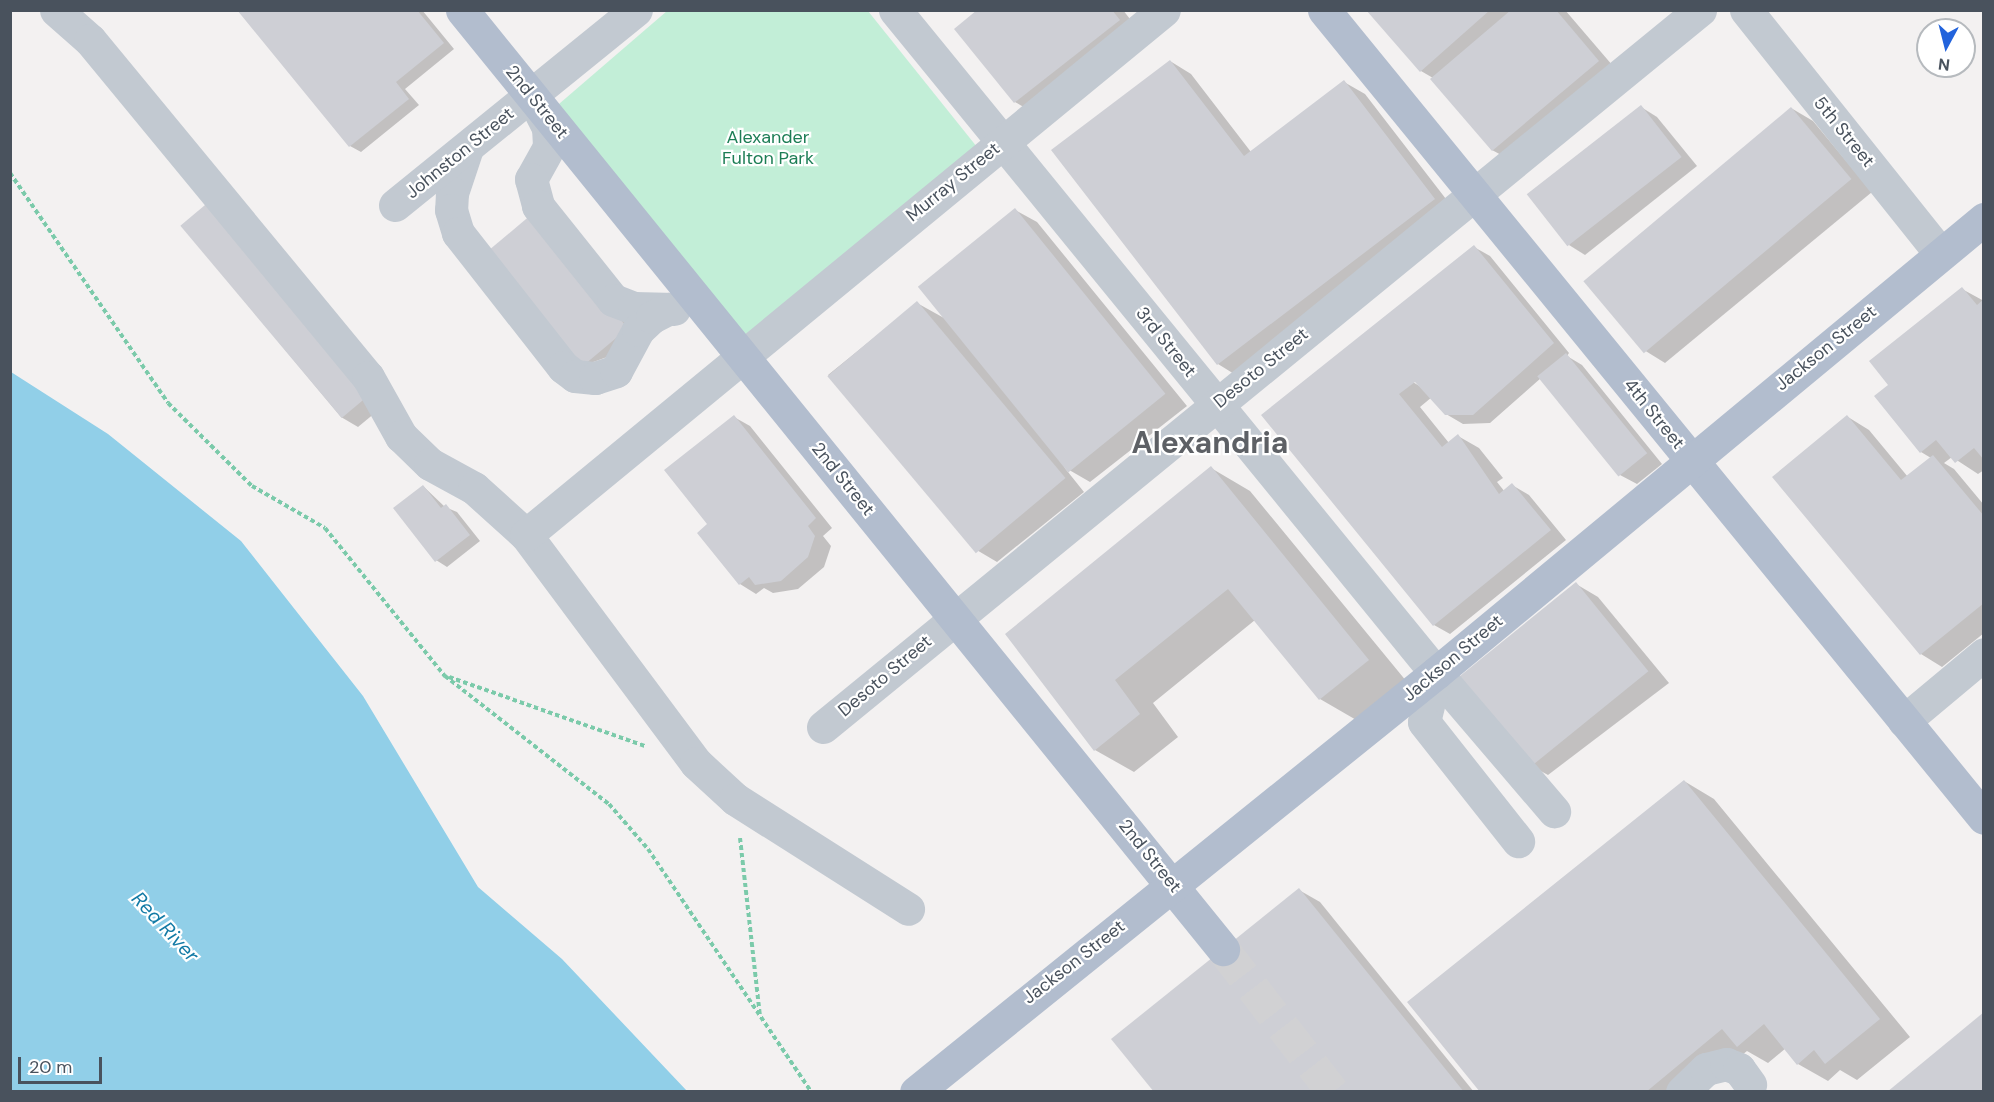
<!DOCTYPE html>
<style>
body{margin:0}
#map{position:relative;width:1994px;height:1102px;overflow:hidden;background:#f3f1f1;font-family:"DM Sans",sans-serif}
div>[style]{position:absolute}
.green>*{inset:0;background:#c2eed7}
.water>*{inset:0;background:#91cfe8}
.shadow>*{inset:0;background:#0003}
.building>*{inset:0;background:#cecfd5;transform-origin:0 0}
.major-tunnel>*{height:33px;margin-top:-16.5px;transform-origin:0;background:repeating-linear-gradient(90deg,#d1d1d3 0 33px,transparent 0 49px)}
.path>*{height:4px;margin-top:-2px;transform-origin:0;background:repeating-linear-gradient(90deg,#7bcaaa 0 4.5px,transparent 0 7.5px)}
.minor>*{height:33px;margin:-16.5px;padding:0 16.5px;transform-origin:16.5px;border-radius:16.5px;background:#c2c9d1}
.major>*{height:33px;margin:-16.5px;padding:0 16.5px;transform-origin:16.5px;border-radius:16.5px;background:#b2bdce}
span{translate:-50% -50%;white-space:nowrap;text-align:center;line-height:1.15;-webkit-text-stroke:4.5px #fff;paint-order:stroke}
.street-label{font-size:18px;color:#49525d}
.park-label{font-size:18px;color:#1c7d55}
.water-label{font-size:20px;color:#137ba6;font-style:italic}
.town-label{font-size:30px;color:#5d6065;font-weight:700}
.frame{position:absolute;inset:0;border:12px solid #49525d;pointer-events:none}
.north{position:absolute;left:1916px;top:18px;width:60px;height:60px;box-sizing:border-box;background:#fff;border:2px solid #b6babe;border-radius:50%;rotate:187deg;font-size:16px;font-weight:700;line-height:24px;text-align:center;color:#49525d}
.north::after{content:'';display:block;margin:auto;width:21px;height:27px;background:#2263dc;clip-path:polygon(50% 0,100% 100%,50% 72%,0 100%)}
.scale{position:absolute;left:18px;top:1057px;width:84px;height:27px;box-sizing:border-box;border:3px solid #49525d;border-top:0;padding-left:8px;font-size:18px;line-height:21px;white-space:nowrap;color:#49525d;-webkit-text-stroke:4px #fff;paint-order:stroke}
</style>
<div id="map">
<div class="green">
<div style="clip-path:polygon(667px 11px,868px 11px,981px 152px,743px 350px,552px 110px)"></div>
</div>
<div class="water">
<div style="clip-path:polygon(11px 372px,108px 434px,241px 541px,363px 696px,478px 887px,562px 959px,687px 1091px,11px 1091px)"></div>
</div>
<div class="shadow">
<div style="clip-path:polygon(239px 10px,422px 10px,454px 49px,405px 89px,419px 105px,361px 152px,350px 146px)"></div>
<div style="clip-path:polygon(979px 10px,1123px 10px,1140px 32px,1037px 115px,1015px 102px,956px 29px)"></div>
<div style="clip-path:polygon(1368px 10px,1565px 10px,1619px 73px,1514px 162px,1492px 150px,1433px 78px,1421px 71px)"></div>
<div style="clip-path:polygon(1170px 61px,1191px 74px,1251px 152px,1344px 82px,1365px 94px,1456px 212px,1239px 377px,1218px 364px)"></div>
<div style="clip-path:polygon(1641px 107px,1657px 117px,1697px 166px,1585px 255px,1569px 245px)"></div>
<div style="clip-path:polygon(1791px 108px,1813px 121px,1872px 192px,1665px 363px,1644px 350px)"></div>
<div style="clip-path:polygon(1015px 210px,1037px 222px,1187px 406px,1090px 482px,1064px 467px,1084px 492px,997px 562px,975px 549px,828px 375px,917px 303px,944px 318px)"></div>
<div style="clip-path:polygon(532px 216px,648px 342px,577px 368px)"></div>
<div style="clip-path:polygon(182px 226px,387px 403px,358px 427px,341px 417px)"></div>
<div style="clip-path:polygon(evenodd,1474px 247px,1490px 256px,1569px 353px,1567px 356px,1582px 365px,1662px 464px,1637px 484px,1620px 475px,1541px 378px,1490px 423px,1463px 424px,1446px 414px,1432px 397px,1420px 407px,1449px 443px,1458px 436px,1479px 448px,1503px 478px,1497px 482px,1505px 492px,1512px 485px,1529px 495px,1566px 540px,1450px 634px,1434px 625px,1373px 328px,1474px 247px,1408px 379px,1421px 384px,1421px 387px,1408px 379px)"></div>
<div style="clip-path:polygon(1962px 289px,1984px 301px,1984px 470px,1978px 474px,1952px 457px,1944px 463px,1954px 469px,1984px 505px,1984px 633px,1942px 667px,1921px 654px,1848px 417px,1869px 430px,1908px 477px,1931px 458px,1921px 452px,1890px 385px)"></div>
<div style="clip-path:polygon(734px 417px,750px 426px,832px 528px,823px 536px,831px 546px,824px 567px,798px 589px,773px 593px,764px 588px,756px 594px,740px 584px,699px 533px,709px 524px)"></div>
<div style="clip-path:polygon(1211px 468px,1250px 491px,1407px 682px,1358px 721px,1320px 699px,1255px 620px,1153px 703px,1178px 737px,1134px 772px,1095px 750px,1007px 634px)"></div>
<div style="clip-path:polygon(423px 486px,445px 507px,457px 512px,480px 541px,447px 567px,436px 560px)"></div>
<div style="clip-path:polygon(1576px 584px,1598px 597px,1669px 683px,1548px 775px,1526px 763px)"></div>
<div style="clip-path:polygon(1684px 781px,1714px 799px,1910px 1037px,1857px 1080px,1840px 1070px,1828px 1081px,1798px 1064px,1786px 1048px,1768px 1063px,1747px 1051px,1697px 1092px,1482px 1092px)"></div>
<div style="clip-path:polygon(1299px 890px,1320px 902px,1474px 1092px,1156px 1092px)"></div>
</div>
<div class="building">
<div style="clip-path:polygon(237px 10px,417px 10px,444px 43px,396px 82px,409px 99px,349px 147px)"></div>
<div style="clip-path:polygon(977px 10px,1112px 10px,1120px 20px,1014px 103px,954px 29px)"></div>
<div style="clip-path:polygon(1366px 10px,1490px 10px,1420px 72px)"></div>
<div style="clip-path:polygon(1511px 10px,1556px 10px,1599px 61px,1492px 151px,1430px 79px)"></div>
<div style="clip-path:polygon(1170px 60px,1244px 156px,1344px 80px,1435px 199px,1217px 365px,1051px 150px)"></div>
<div style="left:1641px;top:105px;width:66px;height:145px;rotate:52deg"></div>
<div style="left:1791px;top:107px;width:94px;height:271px;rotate:50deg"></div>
<div style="left:211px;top:200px;width:251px;height:40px;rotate:50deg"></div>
<div style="left:1015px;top:208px;width:239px;height:125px;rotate:51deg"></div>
<div style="left:532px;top:214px;width:149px;height:63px;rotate:50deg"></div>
<div style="clip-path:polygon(1474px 245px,1554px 343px,1473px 415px,1445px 415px,1415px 382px,1399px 394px,1442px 447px,1458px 434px,1499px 494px,1512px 483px,1551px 530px,1433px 626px,1261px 415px)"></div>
<div style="clip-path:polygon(1962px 287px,1977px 305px,1984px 299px,1984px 460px,1974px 448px,1955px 463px,1936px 440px,1920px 453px,1874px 396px,1888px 385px,1869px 361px)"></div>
<div style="left:917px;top:301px;width:231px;height:117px;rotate:50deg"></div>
<div style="left:1566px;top:353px;width:129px;height:37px;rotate:51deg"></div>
<div style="clip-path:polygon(734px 415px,816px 518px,808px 526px,815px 536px,808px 557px,781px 581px,755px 585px,749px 577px,739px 585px,697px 533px,707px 524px,664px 470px)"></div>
<div style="clip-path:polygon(1847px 415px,1901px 480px,1933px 455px,1984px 516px,1984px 603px,1920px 655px,1772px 477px)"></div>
<div style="clip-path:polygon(1211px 466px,1369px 660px,1319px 700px,1228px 589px,1115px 680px,1140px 714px,1094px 751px,1005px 634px)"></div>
<div style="clip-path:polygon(423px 485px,441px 508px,446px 504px,470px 535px,435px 562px,393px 508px)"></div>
<div style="left:1576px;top:582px;width:115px;height:156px;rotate:51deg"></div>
<div style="clip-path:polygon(1684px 780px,1880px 1019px,1825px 1064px,1814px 1050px,1797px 1065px,1764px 1024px,1737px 1047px,1722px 1029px,1646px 1092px,1480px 1092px,1407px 1002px)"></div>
<div style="clip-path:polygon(1299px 888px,1464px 1092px,1154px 1092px,1111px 1039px)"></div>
<div style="clip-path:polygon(1984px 1012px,1984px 1092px,1887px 1092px)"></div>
</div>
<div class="major-tunnel">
<div style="left:1223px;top:949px;width:180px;rotate:52.4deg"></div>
</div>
<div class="path">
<div style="left:10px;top:173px;width:279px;rotate:55.5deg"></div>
<div style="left:168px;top:403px;width:118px;rotate:44.7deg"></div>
<div style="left:252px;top:486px;width:84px;rotate:29.9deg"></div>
<div style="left:325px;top:528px;width:191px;rotate:51deg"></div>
<div style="left:445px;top:676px;width:208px;rotate:38deg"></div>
<div style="left:609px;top:804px;width:60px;rotate:49.1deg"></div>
<div style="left:648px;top:849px;width:293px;rotate:56.1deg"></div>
<div style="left:449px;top:677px;width:208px;rotate:19.4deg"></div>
<div style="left:740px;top:838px;width:179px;rotate:83.6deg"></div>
</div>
<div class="minor">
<div style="left:56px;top:10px;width:45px;rotate:41.4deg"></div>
<div style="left:90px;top:40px;width:437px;rotate:50.5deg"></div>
<div style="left:368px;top:377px;width:68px;rotate:60.8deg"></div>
<div style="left:401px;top:436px;width:40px;rotate:44deg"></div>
<div style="left:430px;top:464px;width:50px;rotate:28.6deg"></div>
<div style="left:474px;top:488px;width:70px;rotate:42.1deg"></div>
<div style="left:526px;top:535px;width:284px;rotate:53.3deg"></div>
<div style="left:696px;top:763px;width:53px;rotate:42.7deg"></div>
<div style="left:735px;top:799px;width:205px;rotate:32.4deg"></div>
<div style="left:895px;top:10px;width:856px;rotate:50.79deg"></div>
<div style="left:1436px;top:673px;width:182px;rotate:49.5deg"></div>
<div style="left:1746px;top:10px;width:312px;rotate:51.4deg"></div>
<div style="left:535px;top:102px;width:28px;rotate:63deg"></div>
<div style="left:548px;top:127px;width:20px;rotate:87deg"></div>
<div style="left:549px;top:147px;width:37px;rotate:119deg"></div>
<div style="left:531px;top:179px;width:28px;rotate:75deg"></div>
<div style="left:538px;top:206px;width:120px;rotate:51.4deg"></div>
<div style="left:613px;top:300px;width:22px;rotate:21deg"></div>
<div style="left:634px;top:308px;width:40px;rotate:1.4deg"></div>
<div style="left:467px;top:148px;width:47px;rotate:108.4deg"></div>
<div style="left:452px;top:193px;width:17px;rotate:93deg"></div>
<div style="left:451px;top:210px;width:24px;rotate:73deg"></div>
<div style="left:458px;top:233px;width:170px;rotate:51.9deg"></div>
<div style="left:563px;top:367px;width:15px;rotate:37deg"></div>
<div style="left:575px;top:376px;width:20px;rotate:6deg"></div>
<div style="left:595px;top:378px;width:22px;rotate:-18deg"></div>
<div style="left:616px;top:371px;width:47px;rotate:-61.8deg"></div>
<div style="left:638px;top:330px;width:19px;rotate:-43deg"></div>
<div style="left:652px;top:317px;width:18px;rotate:-27deg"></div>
<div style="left:395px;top:205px;width:310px;rotate:-39deg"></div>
<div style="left:526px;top:535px;width:826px;rotate:-39.45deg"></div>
<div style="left:1436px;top:673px;width:50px;rotate:103.8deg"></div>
<div style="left:1424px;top:722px;width:152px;rotate:51.7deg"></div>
<div style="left:1904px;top:721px;width:104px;rotate:-39.9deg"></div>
<div style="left:823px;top:727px;width:1133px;rotate:-39.27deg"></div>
<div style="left:1682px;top:1092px;width:33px;rotate:-44deg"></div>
<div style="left:1706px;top:1069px;width:21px;rotate:-14deg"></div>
<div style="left:1726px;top:1064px;width:14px;rotate:21deg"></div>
<div style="left:1739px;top:1069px;width:19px;rotate:54deg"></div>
</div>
<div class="major">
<div style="left:462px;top:10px;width:1209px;rotate:50.98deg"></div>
<div style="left:1324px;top:10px;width:1043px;rotate:50.76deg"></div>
<div style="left:916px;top:1092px;width:668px;rotate:-38.86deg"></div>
<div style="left:1436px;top:673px;width:712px;rotate:-39.64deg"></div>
</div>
<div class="street-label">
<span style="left:537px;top:102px;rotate:51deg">2nd Street</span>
<span style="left:1844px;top:132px;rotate:51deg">5th Street</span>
<span style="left:460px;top:153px;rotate:-39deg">Johnston Street</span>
<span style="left:953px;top:182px;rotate:-39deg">Murray Street</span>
<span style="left:1166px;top:342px;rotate:51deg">3rd Street</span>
<span style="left:1826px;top:348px;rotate:-39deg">Jackson Street</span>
<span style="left:1261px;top:368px;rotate:-39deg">Desoto Street</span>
<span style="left:1654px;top:414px;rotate:51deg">4th Street</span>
<span style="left:843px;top:479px;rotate:51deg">2nd Street</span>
<span style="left:1453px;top:658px;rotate:-40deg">Jackson Street</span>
<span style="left:885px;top:676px;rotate:-40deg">Desoto Street</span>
<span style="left:1150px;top:856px;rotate:51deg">2nd Street</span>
<span style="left:1074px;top:962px;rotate:-38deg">Jackson Street</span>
</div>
<div class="park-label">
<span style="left:768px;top:148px">Alexander<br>Fulton Park</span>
</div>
<div class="water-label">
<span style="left:165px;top:927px;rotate:47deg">Red River</span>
</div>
<div class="town-label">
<span style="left:1210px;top:443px">Alexandria</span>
</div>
<div class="frame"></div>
<div class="north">N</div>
<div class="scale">20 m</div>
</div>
